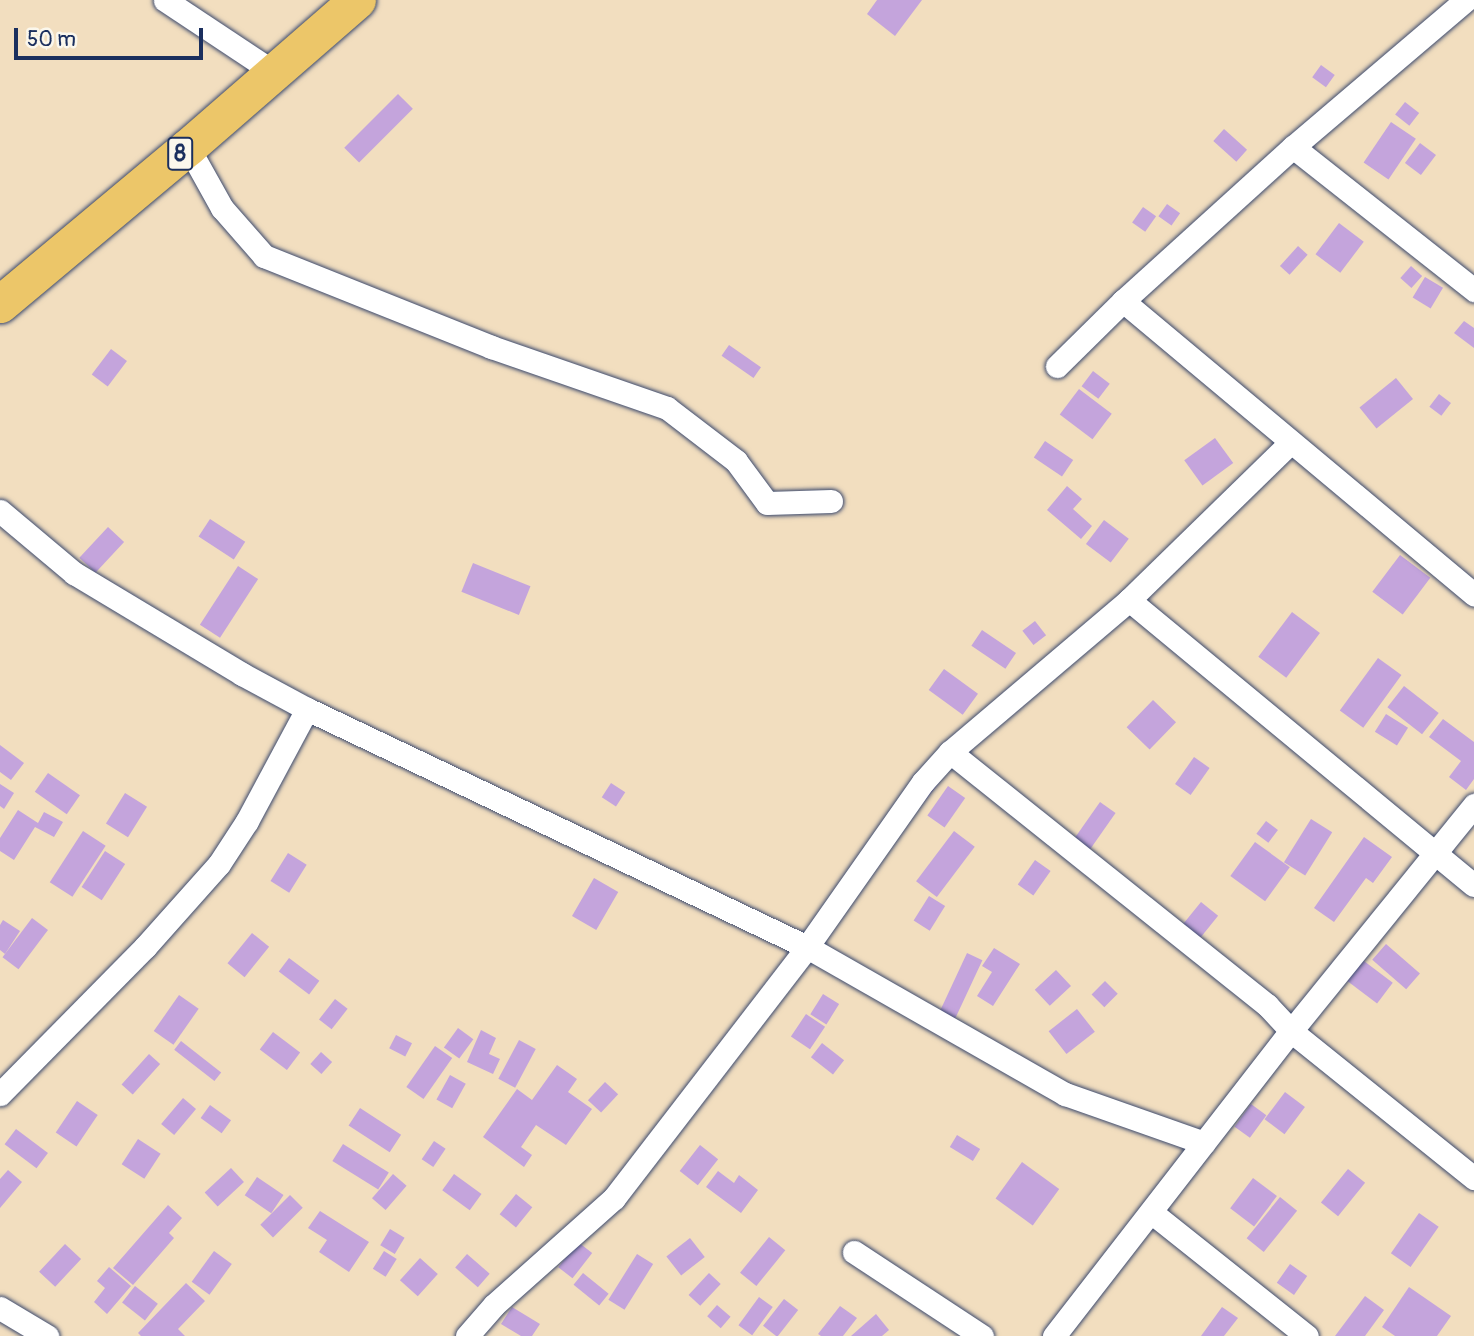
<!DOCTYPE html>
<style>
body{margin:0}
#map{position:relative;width:1474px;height:1336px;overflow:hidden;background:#f2debf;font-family:Pangolin,sans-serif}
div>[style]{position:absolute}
.building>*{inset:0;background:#c4a4dc;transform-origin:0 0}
.roads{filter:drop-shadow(0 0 2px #3b496d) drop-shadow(0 0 2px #3b496d)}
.minor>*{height:23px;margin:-11.5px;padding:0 11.5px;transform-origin:11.5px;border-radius:11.5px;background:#fff}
.primary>*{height:37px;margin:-18.5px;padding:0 18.5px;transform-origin:18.5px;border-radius:18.5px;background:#ecc669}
span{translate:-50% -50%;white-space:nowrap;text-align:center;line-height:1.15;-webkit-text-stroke:5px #fbf7ec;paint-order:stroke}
.shield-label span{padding:2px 5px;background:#fbf7ec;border:2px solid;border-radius:5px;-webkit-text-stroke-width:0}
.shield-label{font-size:23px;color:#1b2f5e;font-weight:700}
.scale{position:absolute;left:14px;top:28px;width:189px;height:32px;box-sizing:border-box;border:4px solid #1b2f5e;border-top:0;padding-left:9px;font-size:21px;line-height:24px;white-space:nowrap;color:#1b2f5e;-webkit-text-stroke:5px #fbf7ec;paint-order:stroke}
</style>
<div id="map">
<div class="building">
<div style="clip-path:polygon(877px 0,922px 0,895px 36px,867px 14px)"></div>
<div style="left:1321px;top:65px;width:17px;height:15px;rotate:36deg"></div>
<div style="left:398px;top:94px;width:21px;height:76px;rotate:45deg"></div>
<div style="left:1405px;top:102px;width:18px;height:16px;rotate:38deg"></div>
<div style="left:1391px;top:122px;width:30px;height:49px;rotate:34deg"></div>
<div style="left:1224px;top:129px;width:31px;height:16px;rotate:42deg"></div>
<div style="left:1420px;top:143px;width:20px;height:25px;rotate:37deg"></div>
<div style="left:1167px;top:204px;width:16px;height:15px;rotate:35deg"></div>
<div style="left:1143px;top:207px;width:16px;height:19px;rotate:35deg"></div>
<div style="left:1339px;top:223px;width:31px;height:39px;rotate:37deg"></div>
<div style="left:1298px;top:246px;width:13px;height:27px;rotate:42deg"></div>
<div style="left:1411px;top:266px;width:15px;height:16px;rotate:42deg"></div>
<div style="left:1425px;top:277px;width:21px;height:24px;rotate:31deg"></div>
<div style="clip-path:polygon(1464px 321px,1474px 328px,1474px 348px,1454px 333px)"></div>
<div style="left:729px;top:345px;width:39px;height:13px;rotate:35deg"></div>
<div style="left:111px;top:349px;width:20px;height:32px;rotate:37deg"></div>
<div style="left:1093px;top:371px;width:21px;height:19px;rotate:37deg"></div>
<div style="left:1396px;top:378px;width:27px;height:47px;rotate:51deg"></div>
<div style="left:1079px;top:389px;width:41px;height:32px;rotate:37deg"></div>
<div style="left:1439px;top:394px;width:15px;height:16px;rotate:37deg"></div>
<div style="left:1215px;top:438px;width:31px;height:38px;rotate:54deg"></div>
<div style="left:1045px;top:441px;width:34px;height:20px;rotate:34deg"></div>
<div style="clip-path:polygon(1067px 486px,1082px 499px,1073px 509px,1092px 526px,1081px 539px,1047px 510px)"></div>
<div style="left:210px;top:519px;width:42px;height:21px;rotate:33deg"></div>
<div style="left:1104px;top:520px;width:31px;height:30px;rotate:37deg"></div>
<div style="left:108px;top:527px;width:22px;height:42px;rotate:43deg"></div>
<div style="left:1400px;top:555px;width:38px;height:46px;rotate:37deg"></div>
<div style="left:473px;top:563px;width:62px;height:31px;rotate:22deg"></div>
<div style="left:238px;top:566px;width:24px;height:70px;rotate:33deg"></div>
<div style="left:1292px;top:612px;width:35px;height:56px;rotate:37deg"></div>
<div style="left:1035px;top:621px;width:18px;height:16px;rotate:52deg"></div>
<div style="left:982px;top:630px;width:41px;height:19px;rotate:34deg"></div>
<div style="left:1378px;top:658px;width:29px;height:65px;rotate:36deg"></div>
<div style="left:944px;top:669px;width:42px;height:26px;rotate:36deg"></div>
<div style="left:1404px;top:686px;width:44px;height:27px;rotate:38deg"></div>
<div style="left:1153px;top:700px;width:32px;height:38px;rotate:44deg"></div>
<div style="left:1386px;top:714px;width:26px;height:21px;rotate:32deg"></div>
<div style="clip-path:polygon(1443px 719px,1474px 742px,1474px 779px,1466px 790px,1449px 777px,1461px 761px,1429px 737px)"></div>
<div style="clip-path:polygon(0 745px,24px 763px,11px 780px,0 772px)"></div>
<div style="left:1194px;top:757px;width:19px;height:33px;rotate:35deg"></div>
<div style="left:935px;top:770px;width:11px;height:45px;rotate:38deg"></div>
<div style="left:48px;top:773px;width:39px;height:23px;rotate:35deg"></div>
<div style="left:611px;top:783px;width:17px;height:17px;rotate:33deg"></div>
<div style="clip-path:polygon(0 784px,14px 793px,4px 809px,0 806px)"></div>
<div style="left:948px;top:786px;width:21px;height:36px;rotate:35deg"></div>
<div style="left:125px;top:793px;width:26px;height:36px;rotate:32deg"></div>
<div style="left:1100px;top:802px;width:19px;height:48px;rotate:35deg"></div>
<div style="clip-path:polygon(18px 810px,38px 823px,44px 812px,63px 822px,54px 837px,35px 827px,14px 860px,0 851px,0 838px)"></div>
<div style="left:1311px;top:819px;width:25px;height:51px;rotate:32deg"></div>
<div style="left:1266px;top:821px;width:15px;height:16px;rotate:37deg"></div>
<div style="left:83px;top:831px;width:27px;height:61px;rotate:33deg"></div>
<div style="left:954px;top:831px;width:26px;height:63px;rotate:37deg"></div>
<div style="clip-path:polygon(1364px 837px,1392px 857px,1373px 883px,1366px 878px,1334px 922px,1314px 908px)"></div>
<div style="left:1255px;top:842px;width:43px;height:42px;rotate:36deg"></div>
<div style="left:105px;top:851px;width:24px;height:43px;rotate:33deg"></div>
<div style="left:288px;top:853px;width:22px;height:33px;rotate:32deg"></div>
<div style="left:1035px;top:860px;width:19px;height:30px;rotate:35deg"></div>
<div style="left:594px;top:878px;width:28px;height:44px;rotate:30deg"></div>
<div style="left:929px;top:896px;width:19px;height:29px;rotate:32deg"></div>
<div style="left:1201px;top:902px;width:22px;height:31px;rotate:39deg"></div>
<div style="left:32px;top:918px;width:20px;height:49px;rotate:37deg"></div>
<div style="clip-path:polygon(3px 920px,20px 931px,5px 954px,0 950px,0 925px)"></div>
<div style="left:252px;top:933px;width:22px;height:39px;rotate:39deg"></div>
<div style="left:1386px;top:944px;width:45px;height:21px;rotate:41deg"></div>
<div style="clip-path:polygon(994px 948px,1020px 964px,993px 1006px,977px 996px,992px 972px,982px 966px)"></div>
<div style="left:967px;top:953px;width:17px;height:65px;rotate:25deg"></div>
<div style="left:1356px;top:955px;width:46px;height:26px;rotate:37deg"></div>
<div style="left:289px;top:958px;width:38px;height:17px;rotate:37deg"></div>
<div style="left:1056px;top:970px;width:22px;height:29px;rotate:47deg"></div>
<div style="left:1105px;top:981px;width:18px;height:19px;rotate:45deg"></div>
<div style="left:823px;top:994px;width:19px;height:24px;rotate:32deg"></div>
<div style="left:179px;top:995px;width:24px;height:44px;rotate:35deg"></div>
<div style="left:335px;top:999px;width:16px;height:26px;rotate:38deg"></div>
<div style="left:1077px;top:1009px;width:29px;height:36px;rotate:52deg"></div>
<div style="left:806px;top:1014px;width:23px;height:27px;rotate:34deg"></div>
<div style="left:458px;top:1028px;width:19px;height:24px;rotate:36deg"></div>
<div style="clip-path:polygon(481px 1030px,496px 1038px,489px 1054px,500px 1059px,493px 1074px,467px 1062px)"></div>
<div style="left:273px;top:1032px;width:34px;height:22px;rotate:37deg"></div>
<div style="left:396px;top:1035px;width:18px;height:15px;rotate:27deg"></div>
<div style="left:519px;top:1040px;width:19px;height:44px;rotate:28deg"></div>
<div style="left:181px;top:1041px;width:51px;height:11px;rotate:38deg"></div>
<div style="left:822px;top:1043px;width:28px;height:18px;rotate:38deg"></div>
<div style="left:435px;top:1046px;width:21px;height:50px;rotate:35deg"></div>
<div style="left:321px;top:1052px;width:15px;height:16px;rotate:42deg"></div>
<div style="left:149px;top:1054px;width:15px;height:41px;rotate:42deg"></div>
<div style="clip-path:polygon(557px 1065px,577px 1079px,568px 1092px,592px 1109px,566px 1145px,536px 1125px,521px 1147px,532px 1155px,524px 1167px,483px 1137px,517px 1089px,532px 1100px)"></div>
<div style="left:450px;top:1075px;width:18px;height:28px;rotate:29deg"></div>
<div style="left:605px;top:1082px;width:18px;height:25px;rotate:43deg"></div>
<div style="left:1285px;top:1092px;width:25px;height:34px;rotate:37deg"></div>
<div style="left:183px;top:1098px;width:17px;height:34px;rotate:40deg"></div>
<div style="left:77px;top:1101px;width:25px;height:38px;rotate:34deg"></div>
<div style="left:1251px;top:1104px;width:19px;height:28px;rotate:36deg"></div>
<div style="left:210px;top:1105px;width:26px;height:16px;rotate:36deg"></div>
<div style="left:360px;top:1108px;width:49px;height:21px;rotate:33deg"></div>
<div style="left:16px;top:1129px;width:40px;height:19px;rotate:37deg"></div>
<div style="left:957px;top:1135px;width:27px;height:14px;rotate:31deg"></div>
<div style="left:138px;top:1139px;width:27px;height:30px;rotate:33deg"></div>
<div style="left:434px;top:1141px;width:14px;height:22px;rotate:34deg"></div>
<div style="left:343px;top:1144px;width:54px;height:20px;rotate:32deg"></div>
<div style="left:700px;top:1145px;width:23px;height:33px;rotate:38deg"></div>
<div style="left:1022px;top:1162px;width:46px;height:45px;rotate:36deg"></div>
<div style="left:231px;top:1168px;width:19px;height:36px;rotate:47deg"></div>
<div style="left:1348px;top:1169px;width:22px;height:43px;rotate:39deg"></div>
<div style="clip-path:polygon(8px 1170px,22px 1182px,0 1208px,0 1179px)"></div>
<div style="clip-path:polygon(718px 1171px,734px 1183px,739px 1175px,758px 1190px,741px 1213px,706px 1187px)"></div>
<div style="left:393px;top:1174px;width:18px;height:32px;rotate:41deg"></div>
<div style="left:454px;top:1174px;width:34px;height:20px;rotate:36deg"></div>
<div style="left:257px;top:1177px;width:32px;height:22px;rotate:34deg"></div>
<div style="left:1253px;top:1178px;width:30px;height:38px;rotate:37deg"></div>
<div style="left:516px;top:1194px;width:21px;height:26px;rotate:39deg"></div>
<div style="left:290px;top:1195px;width:18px;height:42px;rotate:45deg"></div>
<div style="left:1280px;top:1197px;width:22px;height:53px;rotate:39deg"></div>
<div style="clip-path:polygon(168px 1205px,182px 1218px,169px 1233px,174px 1238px,133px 1285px,113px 1268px)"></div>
<div style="clip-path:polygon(320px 1211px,369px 1242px,349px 1272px,319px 1252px,327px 1240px,308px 1228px)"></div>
<div style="left:1419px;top:1213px;width:24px;height:49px;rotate:35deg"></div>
<div style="left:390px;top:1229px;width:17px;height:19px;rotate:31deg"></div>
<div style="left:769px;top:1237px;width:21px;height:46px;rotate:39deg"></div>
<div style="left:690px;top:1238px;width:24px;height:30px;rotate:52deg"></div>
<div style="left:578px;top:1242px;width:18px;height:32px;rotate:38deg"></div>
<div style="left:65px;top:1244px;width:22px;height:38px;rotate:43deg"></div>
<div style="left:214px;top:1251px;width:22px;height:38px;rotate:36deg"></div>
<div style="left:384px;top:1251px;width:15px;height:21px;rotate:32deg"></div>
<div style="left:467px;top:1254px;width:30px;height:18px;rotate:41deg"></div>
<div style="left:637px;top:1254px;width:19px;height:54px;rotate:32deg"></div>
<div style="left:420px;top:1258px;width:24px;height:30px;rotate:42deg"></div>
<div style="left:1290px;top:1264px;width:21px;height:23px;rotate:35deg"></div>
<div style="clip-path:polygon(109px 1267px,131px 1286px,107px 1314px,94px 1302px,105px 1288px,97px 1281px)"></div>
<div style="left:583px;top:1273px;width:33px;height:15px;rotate:39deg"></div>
<div style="left:709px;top:1273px;width:16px;height:30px;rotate:43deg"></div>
<div style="clip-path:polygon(186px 1283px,205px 1301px,178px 1329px,185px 1336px,141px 1336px,138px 1333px)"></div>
<div style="left:135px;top:1286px;width:29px;height:21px;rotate:38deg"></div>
<div style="clip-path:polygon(1409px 1287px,1451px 1316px,1437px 1336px,1395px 1336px,1382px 1327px)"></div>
<div style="clip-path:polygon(1365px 1296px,1384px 1310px,1365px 1336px,1335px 1336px)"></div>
<div style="left:759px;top:1297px;width:17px;height:35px;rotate:36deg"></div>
<div style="left:784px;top:1299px;width:18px;height:34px;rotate:38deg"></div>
<div style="left:717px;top:1305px;width:18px;height:15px;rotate:41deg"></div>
<div style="clip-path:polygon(840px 1306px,857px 1318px,843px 1336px,821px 1336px,818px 1334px)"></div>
<div style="clip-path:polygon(512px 1307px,540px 1324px,532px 1336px,521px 1336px,501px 1324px)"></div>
<div style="clip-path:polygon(1222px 1307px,1238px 1318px,1224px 1336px,1201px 1336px)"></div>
<div style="clip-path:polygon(876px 1314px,889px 1330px,882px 1336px,851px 1336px)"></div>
</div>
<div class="roads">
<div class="minor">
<div style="left:165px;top:0;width:128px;rotate:33.6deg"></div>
<div style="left:188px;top:147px;width:70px;rotate:60.9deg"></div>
<div style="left:222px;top:208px;width:64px;rotate:48.8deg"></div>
<div style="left:264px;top:256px;width:245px;rotate:21.8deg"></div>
<div style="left:491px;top:347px;width:186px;rotate:19.1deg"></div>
<div style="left:667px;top:408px;width:87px;rotate:37.5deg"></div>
<div style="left:736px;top:461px;width:52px;rotate:53.6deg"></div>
<div style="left:767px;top:503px;width:64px;rotate:-1.8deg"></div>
<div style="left:1293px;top:147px;width:231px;rotate:38.3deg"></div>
<div style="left:1123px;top:301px;width:458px;rotate:39.9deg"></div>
<div style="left:1057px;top:366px;width:93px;rotate:-44.6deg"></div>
<div style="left:1123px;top:301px;width:229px;rotate:-42.2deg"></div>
<div style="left:1293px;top:147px;width:227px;rotate:-40.4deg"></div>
<div style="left:0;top:511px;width:97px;rotate:40deg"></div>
<div style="left:74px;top:573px;width:196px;rotate:31deg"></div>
<div style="left:242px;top:674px;width:74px;rotate:28.3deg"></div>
<div style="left:307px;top:709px;width:554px;rotate:25.45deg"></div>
<div style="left:807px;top:947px;width:297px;rotate:29.7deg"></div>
<div style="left:1065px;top:1094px;width:147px;rotate:19.4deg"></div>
<div style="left:1129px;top:600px;width:447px;rotate:39.6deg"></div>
<div style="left:950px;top:752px;width:406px;rotate:38.6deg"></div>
<div style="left:1267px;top:1005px;width:35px;rotate:47deg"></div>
<div style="left:1291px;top:1031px;width:235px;rotate:38.8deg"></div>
<div style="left:0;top:1094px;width:206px;rotate:-45.4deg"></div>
<div style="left:145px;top:947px;width:111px;rotate:-48.3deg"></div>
<div style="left:219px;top:864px;width:51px;rotate:-56.9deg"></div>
<div style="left:247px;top:821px;width:127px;rotate:-61.8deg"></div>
<div style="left:1151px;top:1212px;width:199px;rotate:38.5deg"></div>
<div style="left:854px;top:1252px;width:153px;rotate:33.3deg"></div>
<div style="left:0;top:1308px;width:55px;rotate:30.8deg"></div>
<div style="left:467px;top:1336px;width:41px;rotate:-48.9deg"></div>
<div style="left:494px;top:1305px;width:161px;rotate:-41.7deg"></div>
<div style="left:614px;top:1198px;width:317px;rotate:-52.4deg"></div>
<div style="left:807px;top:947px;width:202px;rotate:-54.9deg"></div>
<div style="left:923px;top:782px;width:40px;rotate:-48deg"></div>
<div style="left:950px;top:752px;width:235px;rotate:-40.3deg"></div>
<div style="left:1129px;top:600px;width:226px;rotate:-44.3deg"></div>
<div style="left:1054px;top:1336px;width:386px;rotate:-52.2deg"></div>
<div style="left:1291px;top:1031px;width:291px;rotate:-51deg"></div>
</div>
<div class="primary">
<div style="left:0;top:304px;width:245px;rotate:-39.9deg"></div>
<div style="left:188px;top:147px;width:224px;rotate:-41deg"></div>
</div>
</div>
<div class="shield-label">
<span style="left:180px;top:154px">8</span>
</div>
<div class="scale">50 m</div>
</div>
